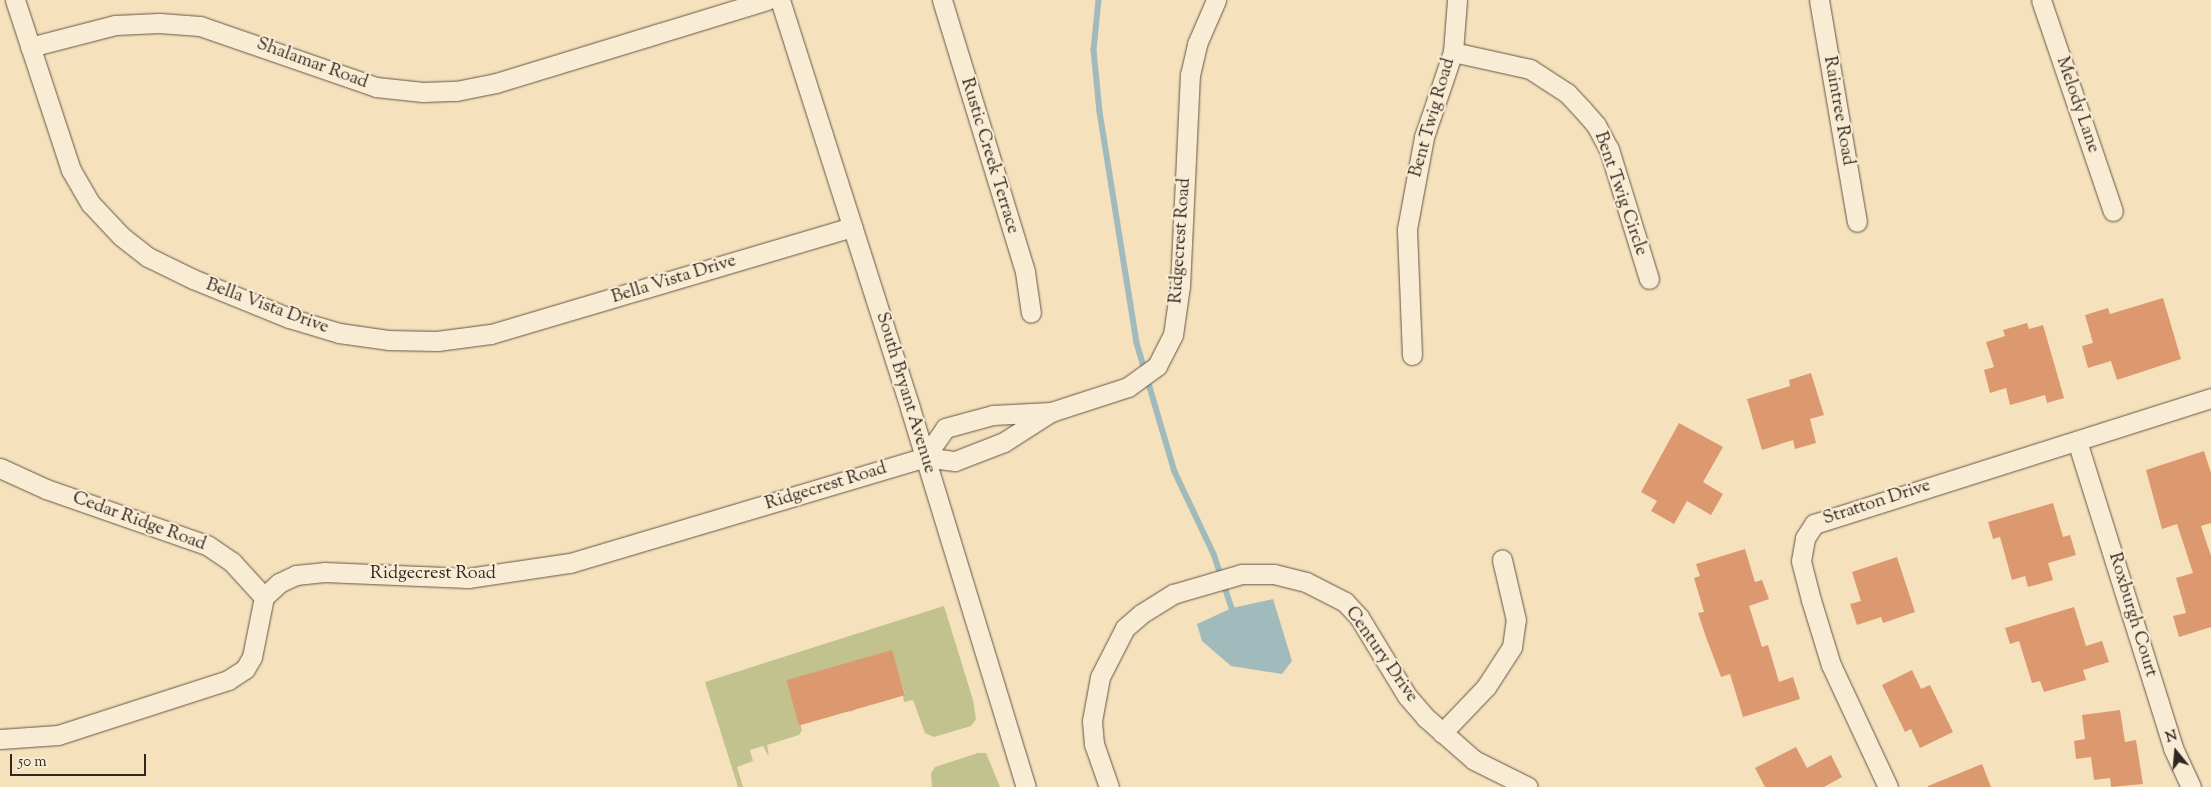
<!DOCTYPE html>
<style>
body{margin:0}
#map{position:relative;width:2211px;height:787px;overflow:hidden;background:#f6e1bd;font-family:"Sorts Mill Goudy",serif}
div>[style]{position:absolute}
.green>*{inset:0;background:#c1c28e}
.water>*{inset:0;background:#a1bbbc}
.stream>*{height:5.5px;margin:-2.75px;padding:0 2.75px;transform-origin:2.75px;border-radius:2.75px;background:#a1bbbc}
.building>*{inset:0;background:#dc986e;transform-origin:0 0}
.roads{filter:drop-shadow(0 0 1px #635646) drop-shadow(0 0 1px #635646)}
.minor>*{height:19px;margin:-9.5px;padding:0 9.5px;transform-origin:9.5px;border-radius:9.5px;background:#f9ecd4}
span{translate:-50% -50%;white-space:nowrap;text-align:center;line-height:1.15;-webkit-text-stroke:4.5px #f9ecd4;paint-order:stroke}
.street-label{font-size:18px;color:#32271f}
.north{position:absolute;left:2151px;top:727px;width:50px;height:50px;-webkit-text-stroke:4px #f9ecd4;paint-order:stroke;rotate:343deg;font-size:14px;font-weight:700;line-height:20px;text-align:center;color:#32271f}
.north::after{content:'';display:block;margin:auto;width:18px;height:22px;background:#32271f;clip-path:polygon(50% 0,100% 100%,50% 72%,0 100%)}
.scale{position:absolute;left:10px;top:754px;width:136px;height:22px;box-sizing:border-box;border:2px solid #32271f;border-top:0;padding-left:6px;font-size:15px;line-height:18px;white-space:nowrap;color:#32271f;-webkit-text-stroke:4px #f9ecd4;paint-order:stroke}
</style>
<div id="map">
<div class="green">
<div style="clip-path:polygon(944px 606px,973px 700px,976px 719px,971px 726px,934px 737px,925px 733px,913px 700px,904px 702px,903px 696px,905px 694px,891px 651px,842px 665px,855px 710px,850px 712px,836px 668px,787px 683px,802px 730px,799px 735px,767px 745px,769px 757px,763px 746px,750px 750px,753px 761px,737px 767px,743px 787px,738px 787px,705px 682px)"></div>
<div style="clip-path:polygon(978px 753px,986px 753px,1000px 787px,932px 787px,931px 773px,935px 767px)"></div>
</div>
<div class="water">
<div style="clip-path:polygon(1273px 599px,1292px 661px,1282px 674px,1231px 666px,1202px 641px,1197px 624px,1232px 608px)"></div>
</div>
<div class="stream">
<div style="left:1099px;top:0;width:50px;rotate:95.7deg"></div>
<div style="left:1094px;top:50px;width:62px;rotate:84.5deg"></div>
<div style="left:1100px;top:112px;width:234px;rotate:80.9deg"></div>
<div style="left:1137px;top:343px;width:134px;rotate:73.6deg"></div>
<div style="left:1175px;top:472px;width:91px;rotate:64.6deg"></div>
<div style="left:1214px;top:554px;width:57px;rotate:71.6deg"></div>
</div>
<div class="building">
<div style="clip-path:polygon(2163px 298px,2181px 359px,2117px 380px,2111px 361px,2088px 368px,2082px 346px,2093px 343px,2085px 315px,2108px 308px,2110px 314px)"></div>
<div style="clip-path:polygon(2027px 323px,2029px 329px,2043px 325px,2064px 398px,2047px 403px,2045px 395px,2010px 405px,2006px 388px,1990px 393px,1984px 370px,1994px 367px,1986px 342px,2005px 336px,2003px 330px)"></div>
<div style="clip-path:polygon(1811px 373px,1824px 415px,1810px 419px,1816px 443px,1795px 449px,1793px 440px,1762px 450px,1747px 399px,1790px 386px,1789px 380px)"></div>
<div style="clip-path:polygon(1679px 423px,1723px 447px,1703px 482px,1723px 494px,1711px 515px,1687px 501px,1674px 524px,1651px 511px,1657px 501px,1641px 492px)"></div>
<div style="clip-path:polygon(2204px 451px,2211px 473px,2211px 523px,2201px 526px,2211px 556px,2211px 627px,2179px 637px,2173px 616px,2186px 613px,2176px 578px,2193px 573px,2177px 524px,2162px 529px,2146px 470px)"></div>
<div style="clip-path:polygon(2053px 503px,2063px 537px,2070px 535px,2076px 555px,2048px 563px,2053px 580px,2028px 587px,2025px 576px,2012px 580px,2000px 537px,1993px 539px,1988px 522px)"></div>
<div style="clip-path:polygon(1745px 549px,1755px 582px,1762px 580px,1769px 599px,1749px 606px,1762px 647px,1768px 645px,1779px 682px,1793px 677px,1800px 699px,1743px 717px,1730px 674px,1721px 677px,1706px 637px,1698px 613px,1704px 612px,1694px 578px,1700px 576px,1696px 564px)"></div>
<div style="clip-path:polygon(1897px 557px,1915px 612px,1883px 623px,1881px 617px,1857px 625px,1850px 604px,1861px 601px,1852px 572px)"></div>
<div style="clip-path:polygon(2074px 607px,2086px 646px,2102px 641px,2109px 662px,2083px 670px,2086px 680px,2044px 692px,2040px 681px,2032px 683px,2019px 641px,2010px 644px,2005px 628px)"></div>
<div style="left:892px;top:650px;width:47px;height:110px;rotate:74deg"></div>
<div style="clip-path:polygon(1912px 670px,1921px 689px,1930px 685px,1953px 732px,1920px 748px,1911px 729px,1905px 732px,1882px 685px)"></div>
<div style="clip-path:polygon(2120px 710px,2125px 742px,2136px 740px,2143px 784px,2111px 787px,2110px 778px,2094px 780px,2091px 757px,2076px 759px,2074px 741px,2085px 739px,2082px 715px)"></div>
<div style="clip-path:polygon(1796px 747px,1807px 768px,1831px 755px,1842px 777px,1824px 787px,1765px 787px,1755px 768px)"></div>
<div style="clip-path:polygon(1982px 764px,1991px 787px,1928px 787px,1928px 786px)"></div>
</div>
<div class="roads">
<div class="minor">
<div style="left:15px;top:0;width:179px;rotate:71.8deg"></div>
<div style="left:71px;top:170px;width:39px;rotate:60deg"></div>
<div style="left:91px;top:204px;width:44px;rotate:46.8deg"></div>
<div style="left:121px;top:236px;width:34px;rotate:38deg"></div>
<div style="left:148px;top:257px;width:50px;rotate:26.1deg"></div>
<div style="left:193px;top:279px;width:104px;rotate:22.1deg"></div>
<div style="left:289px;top:318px;width:52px;rotate:16.7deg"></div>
<div style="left:339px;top:333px;width:49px;rotate:8.1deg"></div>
<div style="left:388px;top:340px;width:49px;rotate:1.2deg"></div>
<div style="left:437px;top:341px;width:54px;rotate:-7.4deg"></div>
<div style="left:491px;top:334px;width:377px;rotate:-16.5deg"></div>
<div style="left:780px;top:0;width:428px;rotate:72.3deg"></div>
<div style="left:910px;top:408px;width:396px;rotate:73deg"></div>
<div style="left:942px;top:0;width:284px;rotate:73deg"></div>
<div style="left:1025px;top:272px;width:41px;rotate:81.7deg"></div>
<div style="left:1819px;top:0;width:225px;rotate:80.3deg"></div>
<div style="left:2041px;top:0;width:223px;rotate:71.2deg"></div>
<div style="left:30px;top:47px;width:88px;rotate:-14.5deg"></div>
<div style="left:115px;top:25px;width:44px;rotate:-2.6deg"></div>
<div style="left:159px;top:23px;width:41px;rotate:4.2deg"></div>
<div style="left:200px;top:26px;width:186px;rotate:19.1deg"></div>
<div style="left:376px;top:87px;width:47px;rotate:6.1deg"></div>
<div style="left:423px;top:92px;width:33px;rotate:-2deg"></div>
<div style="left:456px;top:91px;width:41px;rotate:-11.3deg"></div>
<div style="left:496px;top:83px;width:283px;rotate:-17deg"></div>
<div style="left:1453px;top:52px;width:79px;rotate:12.4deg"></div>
<div style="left:1530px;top:69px;width:44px;rotate:33deg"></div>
<div style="left:1567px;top:93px;width:22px;rotate:47deg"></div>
<div style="left:1582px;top:109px;width:21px;rotate:49deg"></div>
<div style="left:1596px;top:125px;width:27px;rotate:62deg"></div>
<div style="left:1609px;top:149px;width:136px;rotate:72.9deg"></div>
<div style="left:1412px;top:355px;width:126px;rotate:-92.3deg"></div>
<div style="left:1407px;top:229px;width:94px;rotate:-79.5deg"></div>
<div style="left:1424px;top:137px;width:90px;rotate:-71.2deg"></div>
<div style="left:1453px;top:52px;width:52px;rotate:-85.6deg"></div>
<div style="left:2077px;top:441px;width:322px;rotate:72.6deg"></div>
<div style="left:2173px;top:748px;width:43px;rotate:65.2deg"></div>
<div style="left:925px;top:457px;width:35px;rotate:-55deg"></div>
<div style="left:945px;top:428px;width:50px;rotate:-15.2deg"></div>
<div style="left:993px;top:415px;width:58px;rotate:-3deg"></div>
<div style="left:1051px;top:412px;width:81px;rotate:-18deg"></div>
<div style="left:1128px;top:387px;width:36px;rotate:-36deg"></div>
<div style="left:1157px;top:366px;width:35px;rotate:-63deg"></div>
<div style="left:1173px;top:335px;width:49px;rotate:-81.9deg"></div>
<div style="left:1180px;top:286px;width:211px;rotate:-87.3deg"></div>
<div style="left:1190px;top:75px;width:32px;rotate:-77deg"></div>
<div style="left:1197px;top:44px;width:48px;rotate:-66.6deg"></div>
<div style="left:0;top:468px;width:51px;rotate:24.5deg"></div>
<div style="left:46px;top:489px;width:170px;rotate:19.2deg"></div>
<div style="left:207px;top:545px;width:30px;rotate:34deg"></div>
<div style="left:232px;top:562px;width:47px;rotate:47.6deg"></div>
<div style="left:1442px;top:733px;width:64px;rotate:-46.3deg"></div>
<div style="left:1486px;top:687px;width:48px;rotate:-57deg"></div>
<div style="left:1512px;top:647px;width:27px;rotate:-82deg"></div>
<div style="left:1516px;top:620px;width:62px;rotate:-103.1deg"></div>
<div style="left:0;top:739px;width:58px;rotate:-3.9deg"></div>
<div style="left:58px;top:735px;width:179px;rotate:-17.9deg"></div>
<div style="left:228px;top:680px;width:20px;rotate:-33deg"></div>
<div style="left:245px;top:669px;width:14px;rotate:-60deg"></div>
<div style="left:252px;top:657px;width:61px;rotate:-78.7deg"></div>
<div style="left:264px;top:597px;width:21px;rotate:-43deg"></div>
<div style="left:279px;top:583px;width:19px;rotate:-25deg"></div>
<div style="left:296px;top:575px;width:28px;rotate:-6deg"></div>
<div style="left:324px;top:572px;width:144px;rotate:2.4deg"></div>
<div style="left:468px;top:578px;width:103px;rotate:-8.4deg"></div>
<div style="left:570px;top:563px;width:370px;rotate:-16.6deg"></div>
<div style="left:925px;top:457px;width:30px;rotate:8deg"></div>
<div style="left:955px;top:461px;width:53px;rotate:-21.2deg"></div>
<div style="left:1004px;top:442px;width:56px;rotate:-32.6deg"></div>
<div style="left:1109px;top:787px;width:46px;rotate:-109.2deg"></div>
<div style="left:1094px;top:744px;width:23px;rotate:-95deg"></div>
<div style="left:1092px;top:721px;width:45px;rotate:-79.7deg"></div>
<div style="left:1100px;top:677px;width:55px;rotate:-63deg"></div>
<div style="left:1125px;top:628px;width:21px;rotate:-41deg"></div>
<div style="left:1141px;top:614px;width:38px;rotate:-32deg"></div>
<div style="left:1173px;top:594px;width:72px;rotate:-16.2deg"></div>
<div style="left:1242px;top:574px;width:32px"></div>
<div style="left:1274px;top:574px;width:33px;rotate:14deg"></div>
<div style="left:1306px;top:582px;width:44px;rotate:27.1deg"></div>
<div style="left:1345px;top:602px;width:21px;rotate:47deg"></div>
<div style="left:1359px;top:617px;width:92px;rotate:58.7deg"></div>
<div style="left:1407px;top:696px;width:28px;rotate:49deg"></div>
<div style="left:1425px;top:717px;width:65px;rotate:41.3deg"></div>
<div style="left:1474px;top:760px;width:60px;rotate:26.6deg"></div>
<div style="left:1888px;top:787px;width:135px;rotate:-115deg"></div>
<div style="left:1831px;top:665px;width:68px;rotate:-107.1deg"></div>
<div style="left:1811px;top:600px;width:40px;rotate:-104.4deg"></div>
<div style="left:1801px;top:561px;width:23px;rotate:-80deg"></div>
<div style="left:1805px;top:538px;width:17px;rotate:-57deg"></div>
<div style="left:1814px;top:524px;width:417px;rotate:-17.6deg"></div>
</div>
</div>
<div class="street-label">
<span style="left:312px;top:64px;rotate:20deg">Shalamar Road</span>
<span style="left:2077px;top:105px;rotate:71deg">Melody Lane</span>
<span style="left:1838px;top:111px;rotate:80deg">Raintree Road</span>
<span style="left:1433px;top:118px;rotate:-74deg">Bent Twig Road</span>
<span style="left:989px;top:156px;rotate:73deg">Rustic Creek Terrace</span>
<span style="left:1620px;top:194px;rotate:71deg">Bent Twig Circle</span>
<span style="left:1181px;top:241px;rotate:-86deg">Ridgecrest Road</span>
<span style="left:674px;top:280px;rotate:-17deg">Bella Vista Drive</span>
<span style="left:267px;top:307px;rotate:20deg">Bella Vista Drive</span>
<span style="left:905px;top:393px;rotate:73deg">South Bryant Avenue</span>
<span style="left:826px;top:487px;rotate:-17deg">Ridgecrest Road</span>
<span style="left:1877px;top:503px;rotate:-18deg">Stratton Drive</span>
<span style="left:139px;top:522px;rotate:20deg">Cedar Ridge Road</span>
<span style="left:433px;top:574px">Ridgecrest Road</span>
<span style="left:2132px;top:615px;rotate:73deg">Roxburgh Court</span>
<span style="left:1381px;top:655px;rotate:55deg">Century Drive</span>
</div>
<div class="north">N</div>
<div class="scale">50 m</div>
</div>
